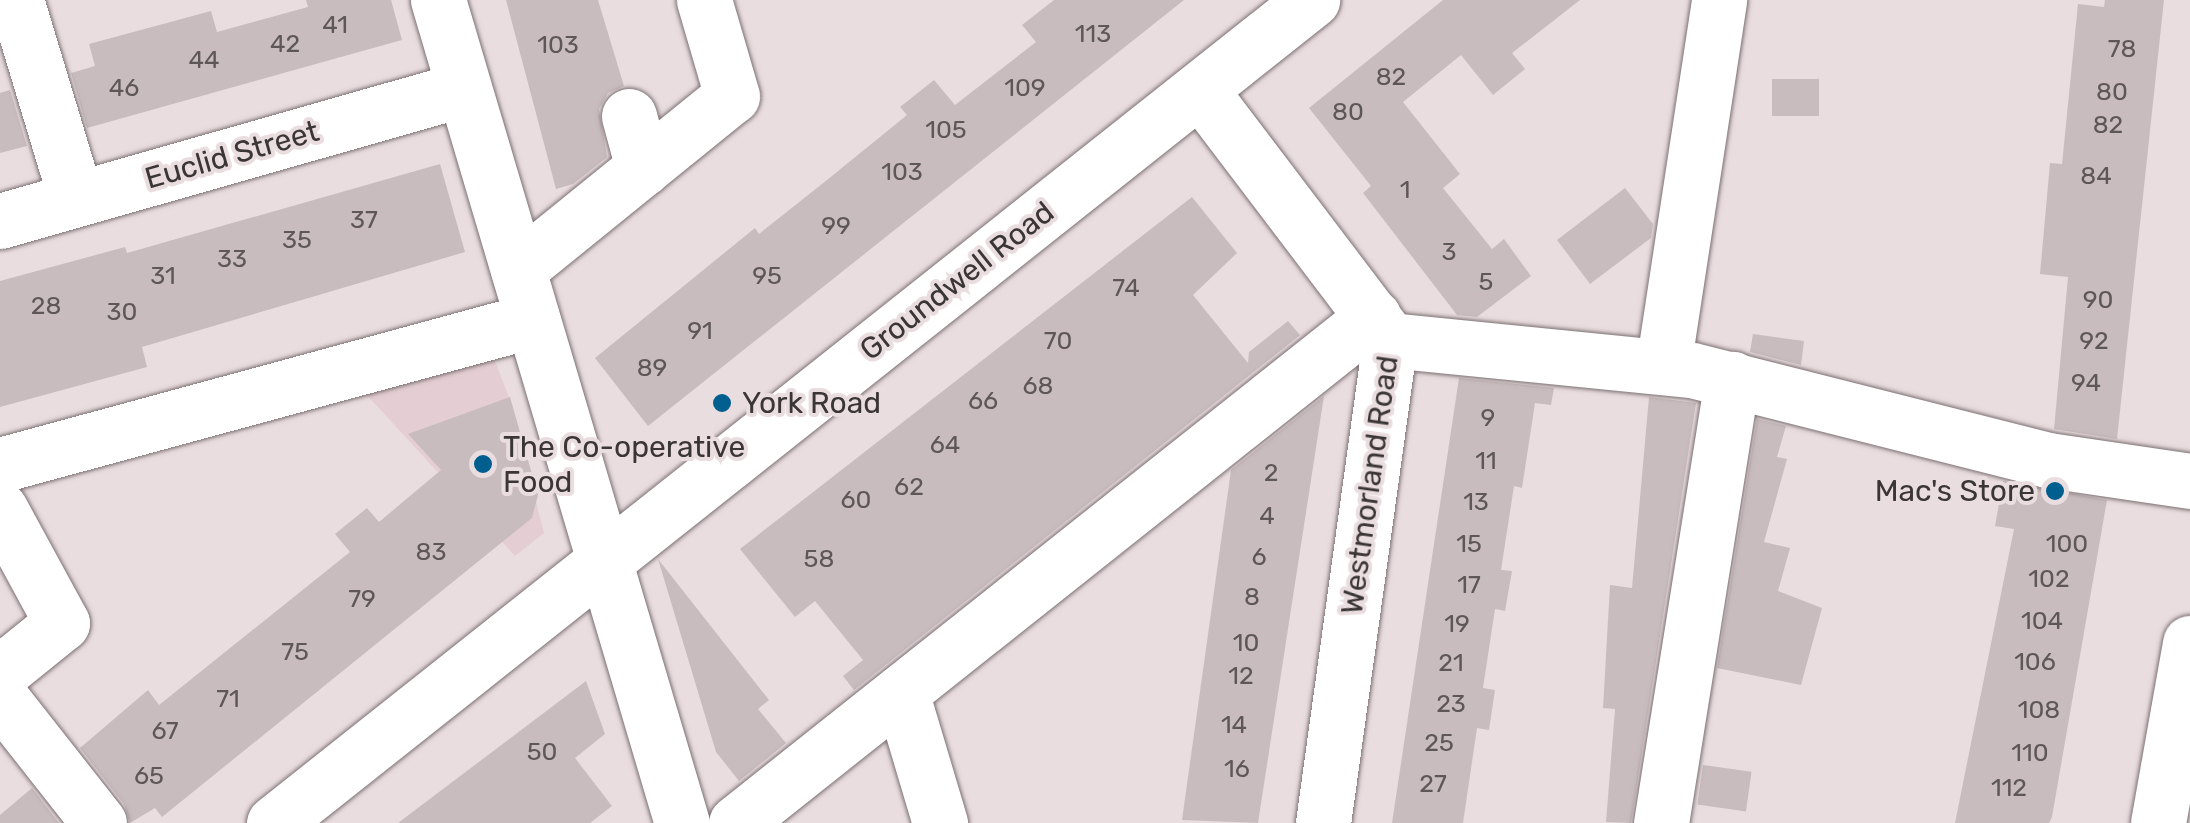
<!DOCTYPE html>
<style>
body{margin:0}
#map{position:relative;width:2190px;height:823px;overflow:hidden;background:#eadde0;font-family:Rubik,sans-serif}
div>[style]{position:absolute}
.built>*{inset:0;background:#e4ced3}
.building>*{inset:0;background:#c9bcbf;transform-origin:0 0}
.roads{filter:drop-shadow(0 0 2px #7b7072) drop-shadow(0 0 2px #7b7072)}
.minor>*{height:55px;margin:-27.5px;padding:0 27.5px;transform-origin:27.5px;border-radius:27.5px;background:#fff}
.major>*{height:55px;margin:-27.5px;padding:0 27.5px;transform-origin:27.5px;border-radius:27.5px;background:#fff}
.dots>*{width:28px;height:28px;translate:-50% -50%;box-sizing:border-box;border:5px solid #eadde0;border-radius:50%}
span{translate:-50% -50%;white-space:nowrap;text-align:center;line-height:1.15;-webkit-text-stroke:8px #eadde0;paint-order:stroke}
.number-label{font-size:25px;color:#5e5758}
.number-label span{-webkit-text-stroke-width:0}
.street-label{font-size:30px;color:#3a3536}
.poi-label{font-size:30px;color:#3a3536}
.left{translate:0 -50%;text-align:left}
.right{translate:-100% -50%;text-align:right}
</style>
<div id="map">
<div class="built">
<div style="clip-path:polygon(488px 343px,509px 397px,544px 533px,515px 556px,352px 379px)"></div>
</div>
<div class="building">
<div style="clip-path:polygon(306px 0,391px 0,402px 40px,87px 128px,71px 73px,95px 66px,89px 44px,211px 11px,217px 32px,308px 7px)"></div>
<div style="clip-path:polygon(506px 0,598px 0,624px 86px,608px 93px,599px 109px,607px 157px,573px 184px,556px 189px)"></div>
<div style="clip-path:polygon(1054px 0,1184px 0,648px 426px,595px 358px,755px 228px,759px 234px,827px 180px,907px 115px,900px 107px,934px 80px,955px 105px,1036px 42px,1022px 25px)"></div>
<div style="clip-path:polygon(1443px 0,1580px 0,1512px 53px,1525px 69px,1493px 95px,1461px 55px,1403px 102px,1460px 174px,1443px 188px,1492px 249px,1504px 239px,1531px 276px,1477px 317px,1457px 315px,1363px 193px,1371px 186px,1309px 108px)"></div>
<div style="clip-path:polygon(2105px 0,2164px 0,2117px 439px,2054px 429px,2068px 277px,2040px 274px,2050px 163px,2062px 164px,2078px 4px,2104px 7px)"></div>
<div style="left:1772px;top:79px;width:47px;height:37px"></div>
<div style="clip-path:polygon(10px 90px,27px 146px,0 153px,0 93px)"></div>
<div style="clip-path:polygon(440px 164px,465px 252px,142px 347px,147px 367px,0 407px,0 281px,125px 247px,127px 253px)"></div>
<div style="clip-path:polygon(1625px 188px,1653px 224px,1651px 238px,1590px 284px,1557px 240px)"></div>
<div style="clip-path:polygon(1192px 197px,1237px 253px,1193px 295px,1248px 363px,1249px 352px,1288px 321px,1300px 335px,854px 690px,843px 676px,863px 660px,815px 601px,795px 617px,740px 549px)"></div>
<div style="clip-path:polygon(1753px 334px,1804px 341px,1801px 365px,1750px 352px)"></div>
<div style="clip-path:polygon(1459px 378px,1554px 388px,1551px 405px,1535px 403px,1522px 488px,1514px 486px,1501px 570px,1512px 571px,1505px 611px,1495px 609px,1483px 688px,1495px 690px,1489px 730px,1477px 728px,1463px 823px,1392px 823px)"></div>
<div style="clip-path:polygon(1324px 396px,1258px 823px,1182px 820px,1231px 470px)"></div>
<div style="clip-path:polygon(510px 397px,538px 495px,532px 518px,162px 817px,155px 808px,130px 823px,124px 804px,80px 748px,148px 690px,159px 705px,350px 552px,335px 534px,367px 508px,379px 522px,441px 470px,408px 434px)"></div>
<div style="clip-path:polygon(1649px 397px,1696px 403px,1631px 823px,1606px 822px,1615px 709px,1603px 708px,1610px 585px,1632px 588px)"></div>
<div style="clip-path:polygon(1757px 419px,1786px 426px,1777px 457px,1787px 459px,1764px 542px,1790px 548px,1778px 591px,1822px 608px,1801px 685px,1717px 668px)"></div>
<div style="clip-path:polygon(2003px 481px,2107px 500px,2052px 817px,2049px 823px,1955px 823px,2014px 529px,1995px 526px)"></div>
<div style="clip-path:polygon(658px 559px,769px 700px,758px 709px,786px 743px,739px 781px,716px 752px)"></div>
<div style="clip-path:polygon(586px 681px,605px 734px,575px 758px,612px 806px,590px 823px,398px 823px)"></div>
<div style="left:1703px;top:765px;width:49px;height:40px;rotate:8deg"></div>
<div style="clip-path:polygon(32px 788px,59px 823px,0 823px,0 815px)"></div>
</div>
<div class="roads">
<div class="minor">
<div style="left:16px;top:0;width:208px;rotate:73.2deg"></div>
<div style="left:438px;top:0;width:858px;rotate:73.49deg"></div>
<div style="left:1200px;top:90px;width:314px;rotate:52.8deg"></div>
<div style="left:1390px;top:340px;width:488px;rotate:97.9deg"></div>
<div style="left:629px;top:116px;width:54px;rotate:74.9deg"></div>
<div style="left:0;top:221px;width:482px;rotate:-15.9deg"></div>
<div style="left:518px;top:269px;width:275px;rotate:-39deg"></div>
<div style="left:732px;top:96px;width:100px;rotate:-106.3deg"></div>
<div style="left:1390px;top:340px;width:303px;rotate:5.7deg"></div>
<div style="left:1692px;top:370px;width:367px;rotate:14.2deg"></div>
<div style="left:2048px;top:460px;width:144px;rotate:8.4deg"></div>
<div style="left:1663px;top:367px;width:371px;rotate:-81.3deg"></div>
<div style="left:0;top:465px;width:552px;rotate:-15.22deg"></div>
<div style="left:0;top:509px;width:130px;rotate:61.5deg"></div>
<div style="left:62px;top:623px;width:80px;rotate:141.1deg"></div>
<div style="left:901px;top:692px;width:137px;rotate:73.4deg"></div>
<div style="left:0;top:697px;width:160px;rotate:51.8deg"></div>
<div style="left:274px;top:823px;width:1325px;rotate:-38.41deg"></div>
<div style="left:736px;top:823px;width:814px;rotate:-38.46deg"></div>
<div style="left:1661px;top:823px;width:450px;rotate:-80.9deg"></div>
</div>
<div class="major">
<div style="left:2158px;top:823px;width:183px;rotate:-79.9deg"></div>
</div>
</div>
<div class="dots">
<div style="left:722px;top:403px;background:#005f8f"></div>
<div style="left:483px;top:464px;background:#005f8f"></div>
<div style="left:2055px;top:491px;background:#005f8f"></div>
</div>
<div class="number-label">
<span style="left:335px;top:25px">41</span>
<span style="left:1093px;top:34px">113</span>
<span style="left:285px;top:44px">42</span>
<span style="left:558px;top:45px">103</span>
<span style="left:2122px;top:49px">78</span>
<span style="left:204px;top:60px">44</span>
<span style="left:1391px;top:77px">82</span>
<span style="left:124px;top:88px">46</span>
<span style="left:1025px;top:88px">109</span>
<span style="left:2112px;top:92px">80</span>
<span style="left:1348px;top:112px">80</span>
<span style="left:2108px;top:125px">82</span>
<span style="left:946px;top:130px">105</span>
<span style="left:902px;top:172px">103</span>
<span style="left:2096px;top:176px">84</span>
<span style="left:1405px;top:190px">1</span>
<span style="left:364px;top:220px">37</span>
<span style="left:836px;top:226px">99</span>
<span style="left:297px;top:240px">35</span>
<span style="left:1449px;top:252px">3</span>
<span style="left:232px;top:259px">33</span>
<span style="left:163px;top:276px">31</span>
<span style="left:767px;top:276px">95</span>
<span style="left:1486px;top:282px">5</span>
<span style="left:1126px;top:288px">74</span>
<span style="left:2098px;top:300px">90</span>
<span style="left:46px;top:306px">28</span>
<span style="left:122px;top:312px">30</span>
<span style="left:700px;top:331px">91</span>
<span style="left:1058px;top:341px">70</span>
<span style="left:2094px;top:341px">92</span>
<span style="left:652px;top:368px">89</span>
<span style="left:2086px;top:383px">94</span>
<span style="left:1038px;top:386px">68</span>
<span style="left:983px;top:401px">66</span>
<span style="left:1488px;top:418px">9</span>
<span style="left:945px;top:445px">64</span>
<span style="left:1486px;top:461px">11</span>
<span style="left:1271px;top:473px">2</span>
<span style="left:909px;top:487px">62</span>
<span style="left:856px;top:500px">60</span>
<span style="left:1476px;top:502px">13</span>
<span style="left:1267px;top:516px">4</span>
<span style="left:1469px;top:544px">15</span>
<span style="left:2067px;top:544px">100</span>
<span style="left:431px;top:552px">83</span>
<span style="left:1259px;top:557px">6</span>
<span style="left:819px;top:559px">58</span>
<span style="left:2049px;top:579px">102</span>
<span style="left:1469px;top:585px">17</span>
<span style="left:1252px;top:597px">8</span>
<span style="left:362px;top:599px">79</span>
<span style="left:2042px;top:621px">104</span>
<span style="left:1457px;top:624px">19</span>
<span style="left:1246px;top:643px">10</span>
<span style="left:295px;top:652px">75</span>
<span style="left:2035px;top:662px">106</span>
<span style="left:1451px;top:663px">21</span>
<span style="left:1241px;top:676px">12</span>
<span style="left:228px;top:699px">71</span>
<span style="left:1451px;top:704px">23</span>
<span style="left:2039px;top:710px">108</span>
<span style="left:1234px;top:725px">14</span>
<span style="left:165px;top:731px">67</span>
<span style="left:1439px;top:743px">25</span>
<span style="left:542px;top:752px">50</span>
<span style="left:2030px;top:753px">110</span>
<span style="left:1237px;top:769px">16</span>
<span style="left:149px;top:776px">65</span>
<span style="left:1433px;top:784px">27</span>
<span style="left:2009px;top:788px">112</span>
</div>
<div class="street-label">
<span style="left:232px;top:155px;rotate:-16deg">Euclid Street</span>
<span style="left:957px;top:281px;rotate:-38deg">Groundwell Road</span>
<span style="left:1370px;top:485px;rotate:-82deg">Westmorland Road</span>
</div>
<div class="poi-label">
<span class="left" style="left:742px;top:403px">York Road</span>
<span class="left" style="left:503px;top:464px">The Co-operative<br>Food</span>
<span class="right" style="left:2035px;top:491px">Mac's Store</span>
</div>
</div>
